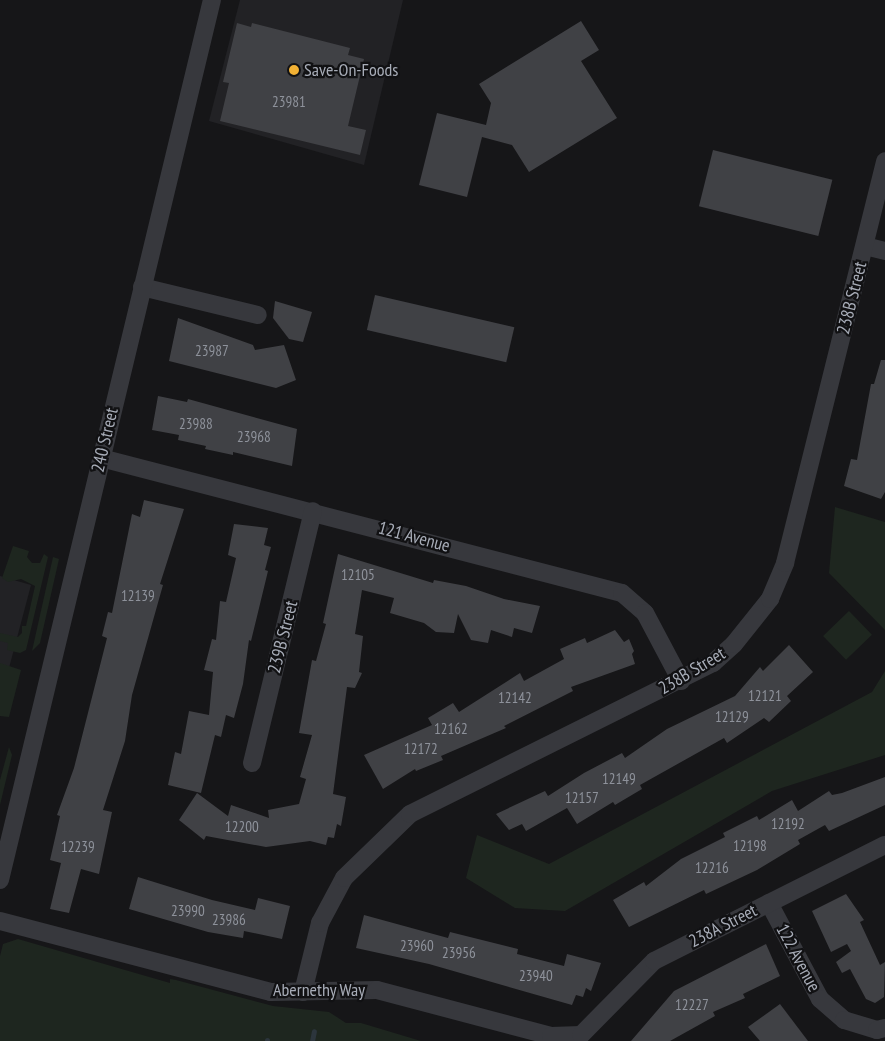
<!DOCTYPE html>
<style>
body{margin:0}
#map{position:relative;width:885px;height:1041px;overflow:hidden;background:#161618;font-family:"PT Sans Narrow",sans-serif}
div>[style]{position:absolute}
.built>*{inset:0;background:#222225}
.green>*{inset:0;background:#1e261f;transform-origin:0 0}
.stream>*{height:5px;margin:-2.5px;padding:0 2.5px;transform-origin:2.5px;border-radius:2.5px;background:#2c353c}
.building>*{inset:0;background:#404145;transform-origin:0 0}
.minor>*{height:18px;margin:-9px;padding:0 9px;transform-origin:9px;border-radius:9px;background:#37383d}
.dots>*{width:14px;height:14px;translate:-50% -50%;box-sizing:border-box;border:2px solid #111113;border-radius:50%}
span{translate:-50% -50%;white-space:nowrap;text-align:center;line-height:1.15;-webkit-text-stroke:4.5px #111113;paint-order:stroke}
.number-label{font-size:15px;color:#8e929b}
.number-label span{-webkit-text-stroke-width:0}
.poi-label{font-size:18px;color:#a8adb8}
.left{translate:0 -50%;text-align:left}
.street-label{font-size:18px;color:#a8adb8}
</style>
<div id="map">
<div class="built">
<div style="clip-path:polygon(240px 0,403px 0,364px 165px,209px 121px)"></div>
<div style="clip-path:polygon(0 576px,31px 585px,0 702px)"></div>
</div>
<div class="green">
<div style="clip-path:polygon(835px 507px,885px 522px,885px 630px,829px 573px)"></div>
<div style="clip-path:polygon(13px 546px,29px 551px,27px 557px,32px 563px,40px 563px,44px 554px,48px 557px,26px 650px,20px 653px,7px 650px,8px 643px,0 641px,0 633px,18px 637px,22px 633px,22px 626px,26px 626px,35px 586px,21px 579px,8px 582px,2px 578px)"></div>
<div style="clip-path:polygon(53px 557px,59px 559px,40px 643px,32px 651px)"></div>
<div style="left:849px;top:611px;width:33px;height:36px;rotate:46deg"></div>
<div style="clip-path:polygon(0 663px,21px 670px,9px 717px,0 716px)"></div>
<div style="clip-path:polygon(885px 671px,885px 755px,772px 791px,565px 911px,515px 908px,466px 878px,477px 835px,549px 864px,872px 692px)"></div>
<div style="clip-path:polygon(9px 747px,12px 755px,0 805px,0 780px)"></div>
<div style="clip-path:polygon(18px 939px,170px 983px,170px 979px,176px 980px,273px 1006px,329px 1012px,346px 1023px,361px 1023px,421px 1041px,0 1041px,0 956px,3px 944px)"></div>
</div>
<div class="stream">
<div style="left:267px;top:1041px;width:1px;rotate:-90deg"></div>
<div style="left:312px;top:1041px;width:10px;rotate:-79deg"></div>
</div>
<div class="building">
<div style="clip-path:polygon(581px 21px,599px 50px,581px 61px,617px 118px,529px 172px,512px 145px,482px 137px,467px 197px,419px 185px,437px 113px,486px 125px,491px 103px,479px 84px)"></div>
<div style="clip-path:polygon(237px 23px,251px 27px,252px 23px,350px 48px,348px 55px,364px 59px,348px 126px,366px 130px,360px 155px,220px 121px,229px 83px,223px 82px)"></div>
<div style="left:713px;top:150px;width:123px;height:58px;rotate:14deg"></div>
<div style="left:375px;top:295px;width:143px;height:36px;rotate:13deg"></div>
<div style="clip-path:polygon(275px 301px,312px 312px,303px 342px,289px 339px,273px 318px)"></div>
<div style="clip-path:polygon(178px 318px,253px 345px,255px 350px,284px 345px,296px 380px,276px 388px,169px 361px)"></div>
<div style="clip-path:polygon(881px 360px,885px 360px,885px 492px,881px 499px,844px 486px,851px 459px,857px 460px,871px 384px,874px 384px)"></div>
<div style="clip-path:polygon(158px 396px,187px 402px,188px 399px,297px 429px,292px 466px,233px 452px,233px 455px,205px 449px,206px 446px,178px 440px,179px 435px,152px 430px)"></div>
<div style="clip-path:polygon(144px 500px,184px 509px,160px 584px,163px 585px,132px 695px,125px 741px,103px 810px,112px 812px,99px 874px,81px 869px,69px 913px,50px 909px,61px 863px,50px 860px,60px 816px,57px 815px,74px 768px,107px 638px,102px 636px,108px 612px,112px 613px,132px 514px,140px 517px)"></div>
<div style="clip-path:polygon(234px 524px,268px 528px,264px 545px,271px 547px,265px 570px,268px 571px,251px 641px,249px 640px,243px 684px,234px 718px,226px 715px,221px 737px,215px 735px,201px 793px,168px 785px,175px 752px,181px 754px,189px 711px,209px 715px,213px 672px,204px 670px,212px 639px,216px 640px,220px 601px,226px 602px,236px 558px,228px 555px)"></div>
<div style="clip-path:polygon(338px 554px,433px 583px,434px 580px,466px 586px,504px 599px,540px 606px,532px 633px,514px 628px,512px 637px,491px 630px,488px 643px,471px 640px,458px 614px,454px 633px,436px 632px,424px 623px,390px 613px,394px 598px,362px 590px,355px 634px,363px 636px,359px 672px,362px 673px,355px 688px,347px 687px,333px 794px,346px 797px,341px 826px,337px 824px,334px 838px,328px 837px,326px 845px,310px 841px,266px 847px,206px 836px,204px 840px,179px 820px,197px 793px,228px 816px,231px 805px,269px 818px,268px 810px,299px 804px,306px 779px,300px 777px,312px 735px,299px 733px,312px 660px,316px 661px,326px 624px,323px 623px)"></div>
<div style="clip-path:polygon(615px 630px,624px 642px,629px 639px,634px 651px,632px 654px,635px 664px,571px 687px,573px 691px,504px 726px,506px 728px,441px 756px,443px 760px,416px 771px,415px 769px,383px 789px,364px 755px,432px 725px,428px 718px,453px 703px,459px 712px,520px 673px,524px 681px,564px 659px,560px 649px,585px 638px,587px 643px)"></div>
<div style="clip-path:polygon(789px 645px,813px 672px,787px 696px,791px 701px,769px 722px,764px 718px,727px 743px,724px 738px,640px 785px,642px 789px,615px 805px,613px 802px,577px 824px,567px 808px,526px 831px,522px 824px,509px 830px,496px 814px,545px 791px,548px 796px,584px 773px,622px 753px,625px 758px,667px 729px,735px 696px,760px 667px,763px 671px)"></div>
<div style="clip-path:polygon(885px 777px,885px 805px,829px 831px,825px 825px,798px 840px,800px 844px,757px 870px,706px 894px,704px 890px,629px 927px,613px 900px,644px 882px,646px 886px,681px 859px,725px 837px,723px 833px,757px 816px,759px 820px,792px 800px,798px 811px,829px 791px,832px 795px,842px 793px)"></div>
<div style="clip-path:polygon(138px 877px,212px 900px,255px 910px,258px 898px,290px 906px,282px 939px,244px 931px,243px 938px,208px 932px,129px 909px)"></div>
<div style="clip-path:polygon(846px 894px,864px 920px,860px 922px,880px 965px,885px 962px,884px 997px,875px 1003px,866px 999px,850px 969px,842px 973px,836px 962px,851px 951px,847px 944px,831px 952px,812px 911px)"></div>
<div style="clip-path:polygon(364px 915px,448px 938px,450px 932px,518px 949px,517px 954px,564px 966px,567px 954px,601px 963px,591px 991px,586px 988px,583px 997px,576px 995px,572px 1005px,429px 964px,356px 948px)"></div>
<div style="clip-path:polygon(766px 944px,780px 976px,743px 994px,745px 998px,713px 1012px,715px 1016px,670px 1041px,631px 1041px,674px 991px)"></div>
<div style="clip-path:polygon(780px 1004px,808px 1041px,760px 1041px,748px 1027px)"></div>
</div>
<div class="minor">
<div style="left:865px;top:246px;width:21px;rotate:14deg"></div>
<div style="left:142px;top:287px;width:119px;rotate:13.6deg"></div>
<div style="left:101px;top:458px;width:538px;rotate:14.53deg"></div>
<div style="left:622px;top:593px;width:30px;rotate:41deg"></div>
<div style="left:645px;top:613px;width:77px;rotate:62.1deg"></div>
<div style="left:252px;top:763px;width:259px;rotate:-76.4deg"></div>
<div style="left:0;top:880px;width:905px;rotate:-76.46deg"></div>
<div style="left:769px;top:903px;width:109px;rotate:62deg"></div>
<div style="left:820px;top:999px;width:32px;rotate:41deg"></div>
<div style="left:844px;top:1020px;width:34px;rotate:17deg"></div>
<div style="left:877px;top:1030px;width:8px;rotate:-14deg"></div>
<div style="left:0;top:921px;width:280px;rotate:14.7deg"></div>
<div style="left:271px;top:992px;width:106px;rotate:-1.1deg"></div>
<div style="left:377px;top:990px;width:180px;rotate:14.8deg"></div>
<div style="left:551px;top:1036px;width:30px;rotate:-2deg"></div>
<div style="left:581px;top:1035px;width:104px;rotate:-45.4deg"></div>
<div style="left:654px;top:961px;width:258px;rotate:-26.7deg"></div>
<div style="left:303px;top:992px;width:71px;rotate:-76.2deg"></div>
<div style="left:320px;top:923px;width:51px;rotate:-61.9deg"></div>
<div style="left:344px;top:878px;width:92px;rotate:-44.1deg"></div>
<div style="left:410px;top:814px;width:339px;rotate:-26.5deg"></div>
<div style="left:713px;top:663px;width:28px;rotate:-42deg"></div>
<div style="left:734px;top:644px;width:58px;rotate:-51.3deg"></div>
<div style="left:770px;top:599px;width:39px;rotate:-67deg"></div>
<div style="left:785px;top:563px;width:414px;rotate:-76deg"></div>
</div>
<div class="dots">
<div style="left:294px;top:70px;background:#f2b134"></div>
</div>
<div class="number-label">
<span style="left:289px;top:102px">23981</span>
<span style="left:212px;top:351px">23987</span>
<span style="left:196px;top:424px">23988</span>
<span style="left:254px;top:437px">23968</span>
<span style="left:358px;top:575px">12105</span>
<span style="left:138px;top:596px">12139</span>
<span style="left:765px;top:696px">12121</span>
<span style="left:515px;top:698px">12142</span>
<span style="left:732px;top:717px">12129</span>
<span style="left:451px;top:729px">12162</span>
<span style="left:421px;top:749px">12172</span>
<span style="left:619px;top:779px">12149</span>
<span style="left:582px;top:798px">12157</span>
<span style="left:788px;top:824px">12192</span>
<span style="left:242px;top:827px">12200</span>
<span style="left:750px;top:846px">12198</span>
<span style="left:78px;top:847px">12239</span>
<span style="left:712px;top:868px">12216</span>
<span style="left:188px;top:911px">23990</span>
<span style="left:229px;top:920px">23986</span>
<span style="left:417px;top:946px">23960</span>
<span style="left:459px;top:953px">23956</span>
<span style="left:536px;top:976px">23940</span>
<span style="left:692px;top:1005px">12227</span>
</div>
<div class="poi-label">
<span class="left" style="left:304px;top:70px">Save-On-Foods</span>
</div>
<div class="street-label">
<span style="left:852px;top:298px;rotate:-76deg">238B Street</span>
<span style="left:105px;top:440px;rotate:-77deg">240 Street</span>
<span style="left:414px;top:537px;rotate:15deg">121 Avenue</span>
<span style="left:283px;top:637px;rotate:-76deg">239B Street</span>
<span style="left:692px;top:671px;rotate:-31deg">238B Street</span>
<span style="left:723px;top:926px;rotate:-27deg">238A Street</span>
<span style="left:798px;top:958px;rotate:62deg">122 Avenue</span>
<span style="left:319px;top:990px">Abernethy Way</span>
</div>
</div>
